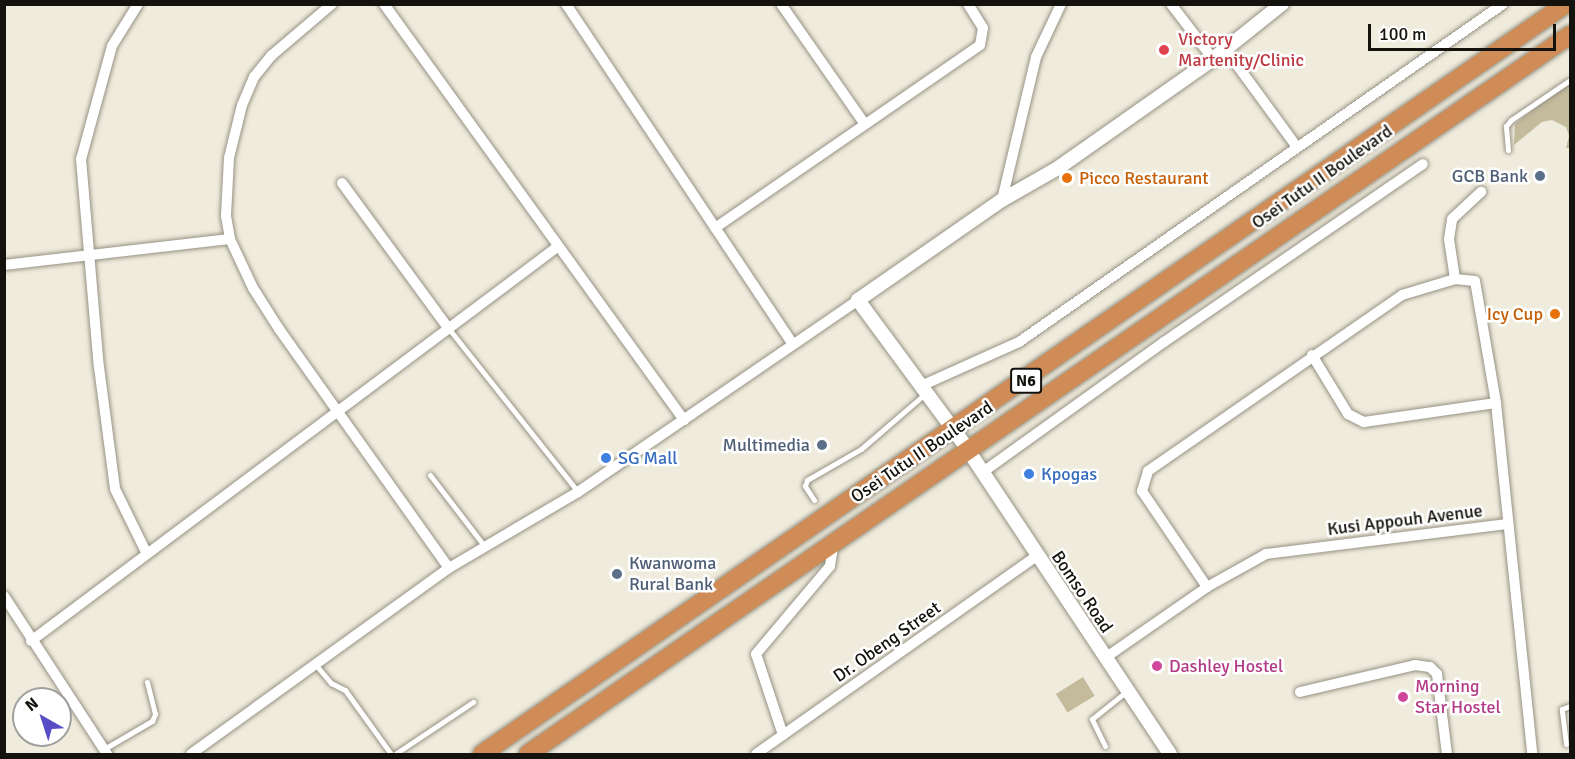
<!DOCTYPE html>
<style>
body{margin:0}
#map{position:relative;width:1575px;height:759px;overflow:hidden;background:#f0ecdd;font-family:Signika,sans-serif}
div>[style]{position:absolute}
.green>*{inset:0;background:#c4bb9c;transform-origin:0 0}
.roads{filter:drop-shadow(0 0 2px #969284) drop-shadow(0 0 2px #969284)}
.service>*{height:5px;margin:-2.5px;padding:0 2.5px;transform-origin:2.5px;border-radius:2.5px;background:#fff}
.minor>*{height:10px;margin:-5px;padding:0 5px;transform-origin:5px;border-radius:5px;background:#fff}
.tertiary>*{height:14px;margin:-7px;padding:0 7px;transform-origin:7px;border-radius:7px;background:#fff}
.trunk>*{height:18px;margin:-9px;padding:0 9px;transform-origin:9px;border-radius:9px;background:#cf8c57}
.dots>*{width:16px;height:16px;translate:-50% -50%;box-sizing:border-box;border:3px solid #fff;border-radius:50%}
span{translate:-50% -50%;white-space:nowrap;text-align:center;line-height:1.15;-webkit-text-stroke:5px #fff;paint-order:stroke}
.shield-label span{padding:2px 4px;background:#fff;border:2px solid;border-radius:4px;-webkit-text-stroke-width:0}
.shield-label{font-size:16px;color:#14120d;font-weight:700}
.health-label{font-size:18px;color:#be3a42}
.left{translate:0 -50%;text-align:left}
.service-label{font-size:18px;color:#4e5e75}
.right{translate:-100% -50%;text-align:right}
.street-label{font-size:18px;color:#14120d}
.food-label{font-size:18px;color:#c56008}
.shop-label{font-size:18px;color:#366cbe}
.hotel-label{font-size:18px;color:#b23c85}
.frame{position:absolute;inset:0;border:6px solid #14120d;pointer-events:none}
.north{position:absolute;left:12px;top:687px;width:60px;height:60px;box-sizing:border-box;background:#fff;border:2px solid #a1a09e;border-radius:50%;rotate:321deg;font-size:16px;font-weight:700;line-height:24px;text-align:center;color:#14120d}
.north::after{content:'';display:block;margin:auto;width:21px;height:27px;background:#574ec6;clip-path:polygon(50% 0,100% 100%,50% 72%,0 100%)}
.scale{position:absolute;left:1368px;top:24px;width:188px;height:27px;box-sizing:border-box;border:3px solid #14120d;border-top:0;padding-left:8px;font-size:18px;line-height:21px;white-space:nowrap;color:#14120d;-webkit-text-stroke:4px #fff;paint-order:stroke}
</style>
<div id="map">
<div class="green">
<div style="clip-path:polygon(1570px 85px,1570px 148px,1566px 148px,1569px 136px,1566px 127px,1552px 120px,1542px 122px,1514px 145px,1515px 124px,1563px 86px)"></div>
<div style="left:1083px;top:677px;width:22px;height:32px;rotate:58deg"></div>
</div>
<div class="roads">
<div class="service">
<div style="left:1508px;top:150px;width:24px;rotate:-95deg"></div>
<div style="left:1506px;top:126px;width:8px;rotate:-50deg"></div>
<div style="left:1511px;top:120px;width:71px;rotate:-34.1deg"></div>
<div style="left:449px;top:329px;width:208px;rotate:51.6deg"></div>
<div style="left:430px;top:475px;width:91px;rotate:52.6deg"></div>
<div style="left:814px;top:500px;width:17px;rotate:-123deg"></div>
<div style="left:805px;top:486px;width:6px;rotate:-72deg"></div>
<div style="left:807px;top:480px;width:62px;rotate:-29.9deg"></div>
<div style="left:861px;top:449px;width:84px;rotate:-40.7deg"></div>
<div style="left:315px;top:664px;width:25px;rotate:50deg"></div>
<div style="left:331px;top:683px;width:16px;rotate:27deg"></div>
<div style="left:345px;top:690px;width:79px;rotate:54.3deg"></div>
<div style="left:1566px;top:744px;width:35px;rotate:-97deg"></div>
<div style="left:1562px;top:709px;width:9px;rotate:-21deg"></div>
<div style="left:1105px;top:746px;width:30px;rotate:-116deg"></div>
<div style="left:1092px;top:719px;width:45px;rotate:-38.7deg"></div>
<div style="left:104px;top:749px;width:56px;rotate:-30.3deg"></div>
<div style="left:152px;top:721px;width:8px;rotate:-67deg"></div>
<div style="left:155px;top:714px;width:33px;rotate:-104deg"></div>
<div style="left:395px;top:754px;width:94px;rotate:-33.7deg"></div>
</div>
<div class="minor">
<div style="left:138px;top:4px;width:49px;rotate:121.8deg"></div>
<div style="left:112px;top:46px;width:117px;rotate:105.3deg"></div>
<div style="left:81px;top:159px;width:209px;rotate:85.1deg"></div>
<div style="left:99px;top:367px;width:123px;rotate:82.5deg"></div>
<div style="left:115px;top:489px;width:72px;rotate:63.8deg"></div>
<div style="left:332px;top:4px;width:80px;rotate:139.6deg"></div>
<div style="left:271px;top:56px;width:27px;rotate:129deg"></div>
<div style="left:254px;top:77px;width:30px;rotate:113deg"></div>
<div style="left:242px;top:105px;width:55px;rotate:103.8deg"></div>
<div style="left:229px;top:158px;width:58px;rotate:93deg"></div>
<div style="left:226px;top:216px;width:23px;rotate:80deg"></div>
<div style="left:230px;top:239px;width:54px;rotate:64.9deg"></div>
<div style="left:253px;top:288px;width:49px;rotate:57.6deg"></div>
<div style="left:279px;top:329px;width:293px;rotate:54.6deg"></div>
<div style="left:384px;top:4px;width:513px;rotate:54.2deg"></div>
<div style="left:566px;top:4px;width:407px;rotate:56.3deg"></div>
<div style="left:781px;top:4px;width:145px;rotate:55.1deg"></div>
<div style="left:1171px;top:4px;width:69px;rotate:52.6deg"></div>
<div style="left:1226px;top:50px;width:120px;rotate:53.8deg"></div>
<div style="left:342px;top:183px;width:181px;rotate:53.8deg"></div>
<div style="left:1002px;top:200px;width:147px;rotate:-76.6deg"></div>
<div style="left:1036px;top:57px;width:59px;rotate:-64.7deg"></div>
<div style="left:715px;top:228px;width:322px;rotate:-34.6deg"></div>
<div style="left:980px;top:45px;width:17px;rotate:-80deg"></div>
<div style="left:983px;top:28px;width:28px;rotate:-122deg"></div>
<div style="left:4px;top:265px;width:227px;rotate:-6.6deg"></div>
<div style="left:1455px;top:279px;width:40px;rotate:-98.5deg"></div>
<div style="left:1449px;top:239px;width:20px;rotate:-81deg"></div>
<div style="left:1452px;top:219px;width:40px;rotate:-43deg"></div>
<div style="left:1312px;top:355px;width:69px;rotate:58.6deg"></div>
<div style="left:1348px;top:414px;width:18px;rotate:27deg"></div>
<div style="left:1364px;top:422px;width:133px;rotate:-8.2deg"></div>
<div style="left:921px;top:386px;width:107px;rotate:-24.2deg"></div>
<div style="left:1019px;top:342px;width:590px;rotate:-34.93deg"></div>
<div style="left:983px;top:472px;width:223px;rotate:-35.7deg"></div>
<div style="left:1164px;top:342px;width:314px;rotate:-34.5deg"></div>
<div style="left:1207px;top:587px;width:116px;rotate:-124.1deg"></div>
<div style="left:1142px;top:491px;width:21px;rotate:-73deg"></div>
<div style="left:1148px;top:471px;width:309px;rotate:-34.7deg"></div>
<div style="left:1402px;top:295px;width:55px;rotate:-16.8deg"></div>
<div style="left:1455px;top:279px;width:20px;rotate:6deg"></div>
<div style="left:1475px;top:281px;width:124px;rotate:80.2deg"></div>
<div style="left:1496px;top:403px;width:353px;rotate:84.1deg"></div>
<div style="left:4px;top:596px;width:189px;rotate:56.9deg"></div>
<div style="left:31px;top:641px;width:656px;rotate:-36.82deg"></div>
<div style="left:1105px;top:658px;width:124px;rotate:-34.8deg"></div>
<div style="left:1207px;top:587px;width:68px;rotate:-29.2deg"></div>
<div style="left:1266px;top:554px;width:244px;rotate:-7.1deg"></div>
<div style="left:1300px;top:692px;width:118px;rotate:-13.2deg"></div>
<div style="left:1415px;top:665px;width:15px;rotate:8deg"></div>
<div style="left:1430px;top:667px;width:10px;rotate:45deg"></div>
<div style="left:1437px;top:674px;width:81px;rotate:82.9deg"></div>
<div style="left:783px;top:735px;width:85px;rotate:-108.4deg"></div>
<div style="left:756px;top:654px;width:115px;rotate:-49.9deg"></div>
<div style="left:830px;top:566px;width:25px;rotate:-81deg"></div>
<div style="left:191px;top:754px;width:318px;rotate:-35.8deg"></div>
<div style="left:449px;top:568px;width:150px;rotate:-30.5deg"></div>
<div style="left:578px;top:492px;width:340px;rotate:-34.4deg"></div>
<div style="left:756px;top:754px;width:344px;rotate:-35.2deg"></div>
</div>
<div class="tertiary">
<div style="left:1170px;top:754px;width:367px;rotate:-123.6deg"></div>
<div style="left:967px;top:448px;width:184px;rotate:-126.4deg"></div>
<div style="left:858px;top:300px;width:175px;rotate:-34.8deg"></div>
<div style="left:1002px;top:200px;width:64px;rotate:-29.7deg"></div>
<div style="left:1058px;top:168px;width:189px;rotate:-35.1deg"></div>
<div style="left:1213px;top:59px;width:88px;rotate:-38.6deg"></div>
</div>
<div class="trunk">
<div style="left:482px;top:754px;width:1318px;rotate:-34.68deg"></div>
<div style="left:528px;top:754px;width:1266px;rotate:-34.61deg"></div>
</div>
</div>
<div class="dots">
<div style="left:1164px;top:50px;background:#e0444e"></div>
<div style="left:1540px;top:176px;background:#5c6f8a"></div>
<div style="left:1067px;top:178px;background:#e8710a"></div>
<div style="left:1555px;top:314px;background:#e8710a"></div>
<div style="left:822px;top:445px;background:#5c6f8a"></div>
<div style="left:606px;top:458px;background:#3f7fe0"></div>
<div style="left:1029px;top:474px;background:#3f7fe0"></div>
<div style="left:617px;top:574px;background:#5c6f8a"></div>
<div style="left:1157px;top:666px;background:#d1479c"></div>
<div style="left:1403px;top:697px;background:#d1479c"></div>
</div>
<div class="shield-label">
<span style="left:1026px;top:381px">N6</span>
</div>
<div class="health-label">
<span class="left" style="left:1178px;top:50px">Victory<br>Martenity/Clinic</span>
</div>
<div class="service-label">
<span class="right" style="left:1528px;top:176px">GCB Bank</span>
<span class="right" style="left:810px;top:445px">Multimedia</span>
<span class="left" style="left:629px;top:574px">Kwanwoma<br>Rural Bank</span>
</div>
<div class="street-label">
<span style="left:1322px;top:177px;rotate:-35deg">Osei Tutu II Boulevard</span>
<span style="left:922px;top:452px;rotate:-34deg">Osei Tutu II Boulevard</span>
<span style="left:1405px;top:520px;rotate:-7deg">Kusi Appouh Avenue</span>
<span style="left:1082px;top:592px;rotate:56deg">Bomso Road</span>
<span style="left:887px;top:642px;rotate:-35deg">Dr. Obeng Street</span>
</div>
<div class="food-label">
<span class="left" style="left:1079px;top:178px">Picco Restaurant</span>
<span class="right" style="left:1543px;top:314px">Icy Cup</span>
</div>
<div class="shop-label">
<span class="left" style="left:618px;top:458px">SG Mall</span>
<span class="left" style="left:1041px;top:474px">Kpogas</span>
</div>
<div class="hotel-label">
<span class="left" style="left:1169px;top:666px">Dashley Hostel</span>
<span class="left" style="left:1415px;top:697px">Morning<br>Star Hostel</span>
</div>
<div class="frame"></div>
<div class="north">N</div>
<div class="scale">100 m</div>
</div>
